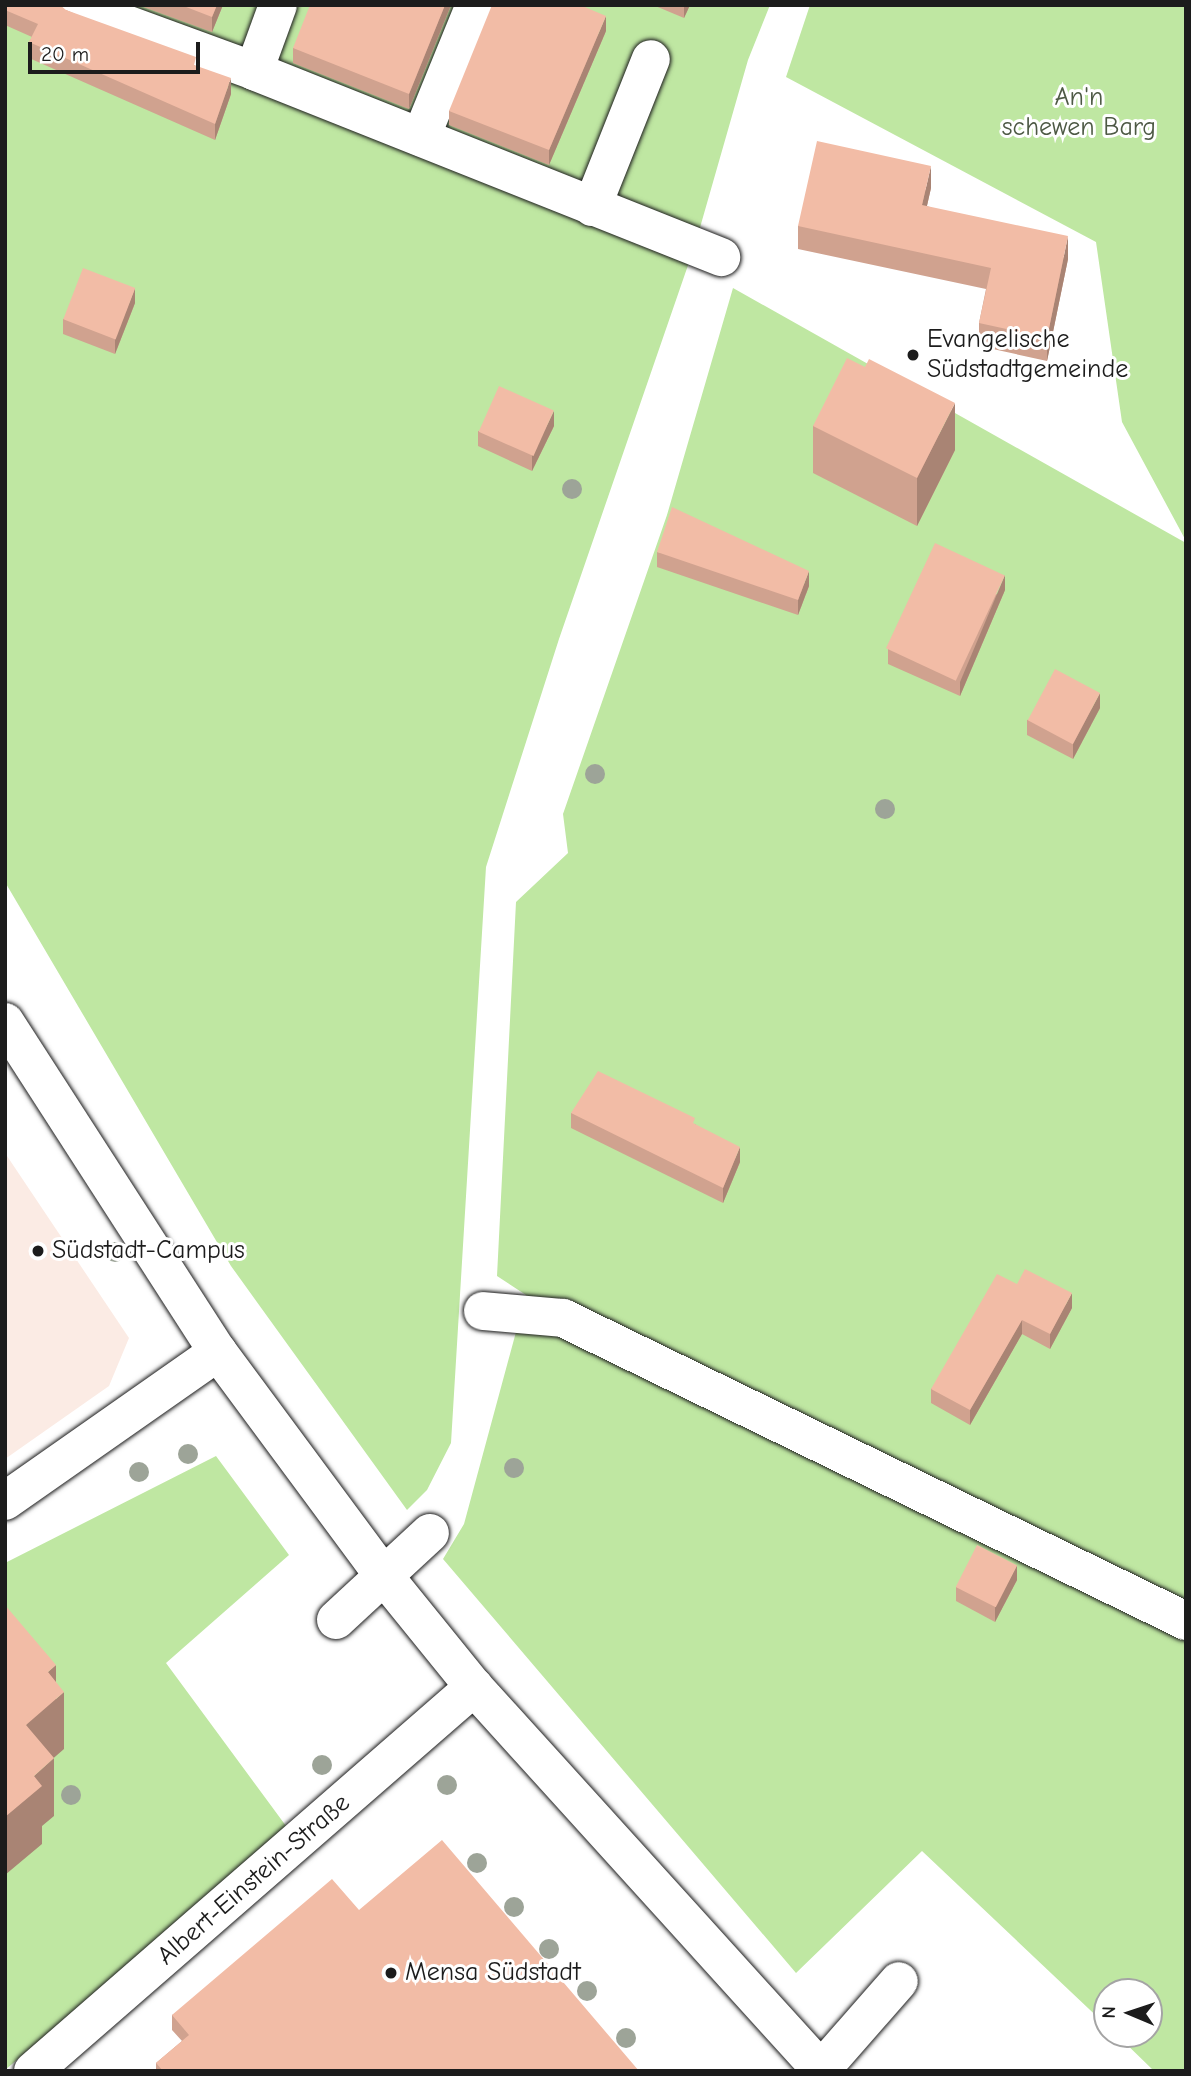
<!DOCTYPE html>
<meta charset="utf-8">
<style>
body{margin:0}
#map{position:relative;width:1191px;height:2076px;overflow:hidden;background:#fff;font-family:"Comic Neue",sans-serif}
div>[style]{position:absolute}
.built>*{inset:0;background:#fbebe4}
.green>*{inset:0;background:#bfe7a2}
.roads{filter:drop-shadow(0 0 2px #1c1c1c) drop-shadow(0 0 2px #1c1c1c)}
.minor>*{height:38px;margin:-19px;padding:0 19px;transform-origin:19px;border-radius:19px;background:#fff}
.trees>*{width:20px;height:20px;margin:-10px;border-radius:50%;background:#9da498}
.wall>*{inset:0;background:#d0a28f}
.shaded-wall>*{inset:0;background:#a98474}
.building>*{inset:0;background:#f2bca6;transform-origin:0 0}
.dots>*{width:19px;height:19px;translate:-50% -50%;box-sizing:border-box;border:4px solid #fff;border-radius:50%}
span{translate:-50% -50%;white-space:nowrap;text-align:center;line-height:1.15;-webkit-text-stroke:6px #fff;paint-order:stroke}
.park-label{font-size:26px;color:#4d5944}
.poi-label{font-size:26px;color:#1c1c1c}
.left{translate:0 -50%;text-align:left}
.street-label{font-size:26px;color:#1c1c1c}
.frame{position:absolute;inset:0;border:7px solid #1c1c1c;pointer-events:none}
.north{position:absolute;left:1093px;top:1978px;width:70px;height:70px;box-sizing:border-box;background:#fff;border:2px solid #a4a4a4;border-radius:50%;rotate:272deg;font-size:19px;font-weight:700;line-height:28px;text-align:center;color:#1c1c1c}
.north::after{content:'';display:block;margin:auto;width:24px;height:32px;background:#1c1c1c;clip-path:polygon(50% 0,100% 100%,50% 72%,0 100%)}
.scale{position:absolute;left:28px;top:42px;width:172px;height:32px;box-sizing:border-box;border:4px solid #1c1c1c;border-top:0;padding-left:9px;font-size:21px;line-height:24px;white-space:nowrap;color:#1c1c1c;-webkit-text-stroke:5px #fff;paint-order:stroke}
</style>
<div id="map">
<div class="built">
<div style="clip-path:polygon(5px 1153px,129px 1338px,109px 1386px,5px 1459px)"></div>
</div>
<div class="green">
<div style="clip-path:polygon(5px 5px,770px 5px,748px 60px,695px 245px,559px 639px,486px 867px,451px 1443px,427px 1490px,407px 1510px,231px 1266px,5px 882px)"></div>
<div style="clip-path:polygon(810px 5px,1186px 5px,1186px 541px,1122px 422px,1096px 242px,786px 77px)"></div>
<div style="clip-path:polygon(733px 288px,1186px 543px,1186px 2071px,1154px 2071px,1116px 2034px,1149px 2034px,1149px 1992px,1107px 1992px,1107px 2026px,922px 1851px,796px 1973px,443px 1559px,464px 1524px,526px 1295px,497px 1276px,516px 902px,568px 853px,563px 814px,667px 515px)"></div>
<div style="clip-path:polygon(216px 1456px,289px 1555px,166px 1663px,289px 1830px,5px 2070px,5px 1563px)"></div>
</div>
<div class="roads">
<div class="minor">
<div style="left:74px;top:5px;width:192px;rotate:20.1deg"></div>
<div style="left:254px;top:71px;width:503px;rotate:21.72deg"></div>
<div style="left:254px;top:71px;width:70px;rotate:-70deg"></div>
<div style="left:421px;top:137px;width:143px;rotate:-67.8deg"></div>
<div style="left:592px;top:207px;width:159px;rotate:-68.3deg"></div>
<div style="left:5px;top:1022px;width:393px;rotate:57.2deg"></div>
<div style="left:218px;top:1352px;width:279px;rotate:53.5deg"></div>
<div style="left:384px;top:1576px;width:143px;rotate:51deg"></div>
<div style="left:474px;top:1687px;width:518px;rotate:47.82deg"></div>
<div style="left:483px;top:1311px;width:80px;rotate:5deg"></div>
<div style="left:563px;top:1318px;width:693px;rotate:25.94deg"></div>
<div style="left:5px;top:1501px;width:260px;rotate:-35deg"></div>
<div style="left:336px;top:1620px;width:128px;rotate:-42.8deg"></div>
<div style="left:821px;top:2070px;width:118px;rotate:-48.8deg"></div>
<div style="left:33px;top:2071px;width:585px;rotate:-41.05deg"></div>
</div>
</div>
<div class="trees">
<div style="left:572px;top:489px"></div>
<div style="left:595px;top:774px"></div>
<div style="left:885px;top:809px"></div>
<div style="left:115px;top:1252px"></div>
<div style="left:188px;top:1454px"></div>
<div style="left:514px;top:1468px"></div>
<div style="left:139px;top:1472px"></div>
<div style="left:322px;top:1765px"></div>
<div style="left:447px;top:1785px"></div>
<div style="left:71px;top:1795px"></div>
<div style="left:477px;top:1863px"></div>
<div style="left:514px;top:1907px"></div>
<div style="left:549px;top:1949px"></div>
<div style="left:587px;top:1991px"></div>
<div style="left:626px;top:2038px"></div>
</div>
<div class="wall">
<div style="clip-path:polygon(5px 5px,66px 10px,196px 66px,231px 94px,215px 140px,29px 58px,29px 42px,32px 37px,5px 25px)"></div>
<div style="clip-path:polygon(138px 5px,223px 5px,212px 32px)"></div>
<div style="clip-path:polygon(451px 5px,409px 109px,293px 63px,293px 48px)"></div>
<div style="clip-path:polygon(653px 5px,690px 5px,684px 18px)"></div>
<div style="clip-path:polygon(606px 31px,549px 165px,449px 125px,449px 111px)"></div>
<div style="clip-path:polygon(931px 188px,927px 206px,1068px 259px,1047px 361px,979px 346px,979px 323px,986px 289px,798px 249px,798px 226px)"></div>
<div style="clip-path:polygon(135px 303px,115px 354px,63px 334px,63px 319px)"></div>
<div style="clip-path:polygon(865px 367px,955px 450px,917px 526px,813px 473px,813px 426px)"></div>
<div style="clip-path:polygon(554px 426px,532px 471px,478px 446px,478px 431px)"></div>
<div style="clip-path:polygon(657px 552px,809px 586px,798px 615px,657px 567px)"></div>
<div style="clip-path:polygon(1005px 590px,960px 696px,888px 664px,888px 649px)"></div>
<div style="clip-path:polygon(1100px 708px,1073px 759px,1027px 735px,1027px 720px)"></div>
<div style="clip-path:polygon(571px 1113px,695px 1124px,740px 1162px,723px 1203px,571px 1128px)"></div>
<div style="clip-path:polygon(1017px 1284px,1072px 1308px,1050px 1349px,1022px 1334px,970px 1425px,931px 1403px,931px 1389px)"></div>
<div style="clip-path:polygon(1017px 1580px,995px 1622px,956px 1601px,956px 1587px)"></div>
<div style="clip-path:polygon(359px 1910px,639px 2071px,156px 2071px,156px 2063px,182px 2041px,172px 2030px,172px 2015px)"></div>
</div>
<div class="shaded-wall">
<div style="clip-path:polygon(217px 5px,223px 5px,212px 32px,212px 17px)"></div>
<div style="clip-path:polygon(445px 5px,451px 5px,409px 109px,409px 94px)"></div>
<div style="clip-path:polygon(684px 5px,690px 5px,684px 18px)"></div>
<div style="clip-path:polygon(606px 16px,606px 31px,549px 165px,549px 150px)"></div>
<div style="clip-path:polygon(231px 78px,231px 94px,215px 140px,215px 124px)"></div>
<div style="clip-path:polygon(931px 166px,931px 188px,922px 227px,922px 205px)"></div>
<div style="clip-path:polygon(1068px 236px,1068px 259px,1047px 361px,1047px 338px)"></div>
<div style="clip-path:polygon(135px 288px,135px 303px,115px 354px,115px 339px)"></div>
<div style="clip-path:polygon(955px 403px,955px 450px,917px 526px,917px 478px)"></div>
<div style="clip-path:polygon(554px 411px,554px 426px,532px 471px,532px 456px)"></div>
<div style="clip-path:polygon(809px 571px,809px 586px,798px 615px,798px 600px)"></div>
<div style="clip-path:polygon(1005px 575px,1005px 590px,960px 696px,960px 682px)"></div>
<div style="clip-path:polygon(1100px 693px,1100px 708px,1073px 759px,1073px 744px)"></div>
<div style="clip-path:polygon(740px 1147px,740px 1162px,723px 1203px,723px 1188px)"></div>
<div style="clip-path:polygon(1072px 1293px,1072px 1308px,1050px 1349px,1050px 1334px)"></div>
<div style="clip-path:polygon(1022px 1320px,1022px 1334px,970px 1425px,970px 1410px)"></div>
<div style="clip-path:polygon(1017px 1565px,1017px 1580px,995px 1622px,995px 1607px)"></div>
<div style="clip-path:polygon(56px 1665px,56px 1699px,64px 1692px,64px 1749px,26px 1782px,26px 1725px,48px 1672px)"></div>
<div style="clip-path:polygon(54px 1758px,54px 1816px,42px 1826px,42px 1844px,5px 1875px,5px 1817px,34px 1776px)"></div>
</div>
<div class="building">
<div style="clip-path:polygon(5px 5px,60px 5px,66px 10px,196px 57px,194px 65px,231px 78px,215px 124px,29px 42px,38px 24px,5px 10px)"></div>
<div style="clip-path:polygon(181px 5px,217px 5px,212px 17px)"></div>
<div style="clip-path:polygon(310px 5px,445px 5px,409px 94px,293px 48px)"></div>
<div style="clip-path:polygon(492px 5px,580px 5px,606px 16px,549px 150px,449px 111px)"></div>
<div style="clip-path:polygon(817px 141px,931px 166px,922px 205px,1068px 236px,1047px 338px,979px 323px,991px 268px,798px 226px)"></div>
<div style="left:83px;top:268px;width:56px;height:55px;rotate:21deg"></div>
<div style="clip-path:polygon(847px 358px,865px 367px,869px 359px,955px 403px,917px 478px,813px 426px)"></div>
<div style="left:499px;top:386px;width:60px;height:50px;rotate:24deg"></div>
<div style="clip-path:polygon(672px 507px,809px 571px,798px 600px,657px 552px)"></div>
<div style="left:935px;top:543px;width:77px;height:116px;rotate:25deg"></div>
<div style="left:1055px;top:669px;width:51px;height:58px;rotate:28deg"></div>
<div style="clip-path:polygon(598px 1071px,695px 1118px,693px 1123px,740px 1147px,723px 1188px,571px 1113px)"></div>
<div style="clip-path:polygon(1025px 1269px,1072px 1293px,1050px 1334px,1022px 1320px,970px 1410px,931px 1389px,997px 1274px,1017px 1284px)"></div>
<div style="left:977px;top:1545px;width:45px;height:47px;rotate:27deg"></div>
<div style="clip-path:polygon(5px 1605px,56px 1665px,48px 1672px,64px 1692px,26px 1725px,54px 1758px,34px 1776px,42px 1786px,5px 1817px)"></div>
<div style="clip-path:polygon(442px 1840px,639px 2071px,163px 2071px,156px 2063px,189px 2035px,172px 2015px,332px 1879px,359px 1910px)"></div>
</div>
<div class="dots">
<div style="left:913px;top:355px;background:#1c1c1c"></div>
<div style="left:38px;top:1251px;background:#1c1c1c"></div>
<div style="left:391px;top:1973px;background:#1c1c1c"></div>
</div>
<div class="park-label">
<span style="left:1079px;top:113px">An'n<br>schewen Barg</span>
</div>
<div class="poi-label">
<span class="left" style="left:927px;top:355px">Evangelische<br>Südstadtgemeinde</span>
<span class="left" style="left:52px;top:1251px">Südstadt-Campus</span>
<span class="left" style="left:405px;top:1973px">Mensa Südstadt</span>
</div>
<div class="street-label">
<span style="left:254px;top:1880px;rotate:-41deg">Albert-Einstein-Straße</span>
</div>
<div class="frame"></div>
<div class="north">N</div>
<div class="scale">20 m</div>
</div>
